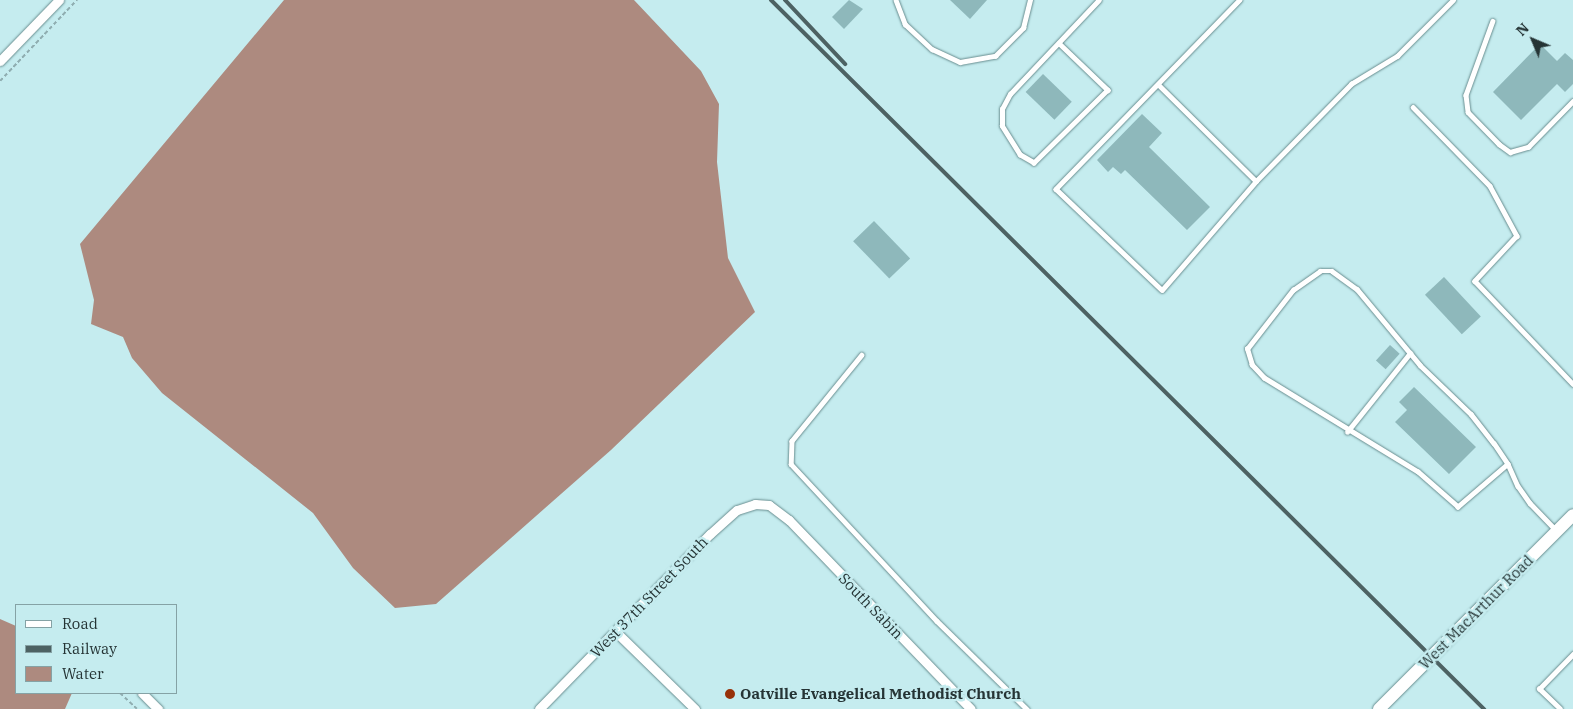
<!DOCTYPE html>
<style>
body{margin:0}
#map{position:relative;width:1573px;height:709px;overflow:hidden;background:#c5ecef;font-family:"IBM Plex Serif",serif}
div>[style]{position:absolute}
.water>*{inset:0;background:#ad8a7f}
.building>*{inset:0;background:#8eb8bb;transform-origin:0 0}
.path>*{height:2px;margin-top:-1px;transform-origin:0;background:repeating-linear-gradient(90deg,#8fadb0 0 4px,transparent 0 6.5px)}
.roads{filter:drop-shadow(0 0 1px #688d8f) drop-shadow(0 0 1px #688d8f)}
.lane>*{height:4.5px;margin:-2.25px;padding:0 2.25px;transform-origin:2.25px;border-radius:2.25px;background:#fff}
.street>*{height:9px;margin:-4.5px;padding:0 4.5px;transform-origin:4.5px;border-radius:4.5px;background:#fff}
.secondary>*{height:12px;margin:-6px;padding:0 6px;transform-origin:6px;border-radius:6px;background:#fff}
.rail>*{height:4px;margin:-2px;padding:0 2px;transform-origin:2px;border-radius:2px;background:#4d6263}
.dots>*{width:14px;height:14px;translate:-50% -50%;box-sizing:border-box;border:2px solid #c5ecef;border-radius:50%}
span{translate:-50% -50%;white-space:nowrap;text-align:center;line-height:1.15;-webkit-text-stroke:5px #c5ecef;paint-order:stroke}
.street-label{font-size:15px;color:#253435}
.poi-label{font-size:15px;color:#253435;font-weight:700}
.left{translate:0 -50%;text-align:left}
.legend{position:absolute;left:15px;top:604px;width:162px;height:90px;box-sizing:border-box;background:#c5ecef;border:1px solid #85a2a5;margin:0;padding:6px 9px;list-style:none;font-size:15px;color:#253435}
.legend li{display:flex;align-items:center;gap:10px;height:25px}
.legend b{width:25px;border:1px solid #85a2a5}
.north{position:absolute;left:1508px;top:15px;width:50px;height:50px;-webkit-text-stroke:4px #c5ecef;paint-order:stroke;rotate:315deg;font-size:14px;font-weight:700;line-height:20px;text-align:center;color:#253435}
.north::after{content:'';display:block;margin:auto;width:18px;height:22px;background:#253435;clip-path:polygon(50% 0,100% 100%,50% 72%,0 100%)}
</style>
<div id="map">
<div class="water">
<div style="clip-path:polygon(284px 0,634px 0,701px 71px,719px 104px,717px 162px,728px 258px,755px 312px,611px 450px,436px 604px,395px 608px,353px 568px,313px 513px,162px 393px,132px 358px,123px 337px,91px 324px,94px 300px,80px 244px)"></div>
<div style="clip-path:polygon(0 619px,16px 626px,16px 693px,72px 693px,65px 709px,0 709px)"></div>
</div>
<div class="building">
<div style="clip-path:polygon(849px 0,863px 9px,844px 29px,832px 17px)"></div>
<div style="clip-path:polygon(950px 0,987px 0,970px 19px)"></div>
<div style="clip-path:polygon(1540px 44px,1557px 61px,1565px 53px,1573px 60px,1573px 84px,1565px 92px,1557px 84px,1521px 120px,1493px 92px)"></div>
<div style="left:1043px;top:74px;width:40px;height:25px;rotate:44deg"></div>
<div style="clip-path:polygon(1142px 114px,1162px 133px,1149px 147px,1210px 207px,1187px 230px,1125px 170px,1121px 174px,1113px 167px,1108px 172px,1097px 160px)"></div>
<div style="left:874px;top:221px;width:52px;height:29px;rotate:46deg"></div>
<div style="left:1444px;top:277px;width:54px;height:26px;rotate:47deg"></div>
<div style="left:1390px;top:345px;width:13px;height:21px;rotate:42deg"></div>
<div style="clip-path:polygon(1414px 387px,1476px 447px,1449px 474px,1395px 422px,1407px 410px,1399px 402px)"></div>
</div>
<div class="path">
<div style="left:0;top:81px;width:112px;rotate:-46.5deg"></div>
<div style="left:120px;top:693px;width:23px;rotate:43deg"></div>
</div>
<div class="roads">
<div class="lane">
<div style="left:896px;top:0;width:26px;rotate:69deg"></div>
<div style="left:905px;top:24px;width:37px;rotate:43deg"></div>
<div style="left:932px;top:49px;width:31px;rotate:25deg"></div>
<div style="left:960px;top:62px;width:36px;rotate:-10deg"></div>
<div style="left:995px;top:56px;width:40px;rotate:-45deg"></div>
<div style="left:1023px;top:28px;width:29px;rotate:-76deg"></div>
<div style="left:1240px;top:0;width:264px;rotate:134.2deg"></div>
<div style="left:1056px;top:189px;width:146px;rotate:43.6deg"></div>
<div style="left:1162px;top:290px;width:144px;rotate:-49.2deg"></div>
<div style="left:1256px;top:181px;width:136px;rotate:-45.6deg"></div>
<div style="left:1351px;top:84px;width:54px;rotate:-31.3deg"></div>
<div style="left:1397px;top:56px;width:79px;rotate:-45deg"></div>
<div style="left:1493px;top:21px;width:79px;rotate:110deg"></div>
<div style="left:1466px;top:95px;width:17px;rotate:83deg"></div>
<div style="left:1468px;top:112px;width:45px;rotate:45.9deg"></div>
<div style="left:1499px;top:144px;width:14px;rotate:36deg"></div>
<div style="left:1510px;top:152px;width:19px;rotate:-16deg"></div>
<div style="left:1528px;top:147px;width:64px;rotate:-45.6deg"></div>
<div style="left:1059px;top:43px;width:68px;rotate:43.8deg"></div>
<div style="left:1108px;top:90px;width:104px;rotate:135.4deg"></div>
<div style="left:1034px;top:163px;width:16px;rotate:-150deg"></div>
<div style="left:1020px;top:155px;width:34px;rotate:-122deg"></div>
<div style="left:1002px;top:126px;width:17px;rotate:-90deg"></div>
<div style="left:1002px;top:109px;width:17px;rotate:-62deg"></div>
<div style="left:1010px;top:94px;width:129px;rotate:-46.6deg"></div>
<div style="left:1160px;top:86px;width:135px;rotate:44.7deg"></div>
<div style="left:1413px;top:107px;width:110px;rotate:45.7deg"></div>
<div style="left:1490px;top:186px;width:57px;rotate:61.6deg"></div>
<div style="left:1517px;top:236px;width:62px;rotate:133deg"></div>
<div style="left:1475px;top:281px;width:142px;rotate:46.4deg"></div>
<div style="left:862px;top:355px;width:111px;rotate:129.1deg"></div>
<div style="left:792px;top:441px;width:23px;rotate:92deg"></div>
<div style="left:791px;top:464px;width:214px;rotate:47.1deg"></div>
<div style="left:937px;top:621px;width:126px;rotate:44.4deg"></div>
<div style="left:1347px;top:432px;width:101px;rotate:-51.4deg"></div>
<div style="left:1508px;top:464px;width:66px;rotate:139.3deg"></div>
<div style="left:1458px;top:507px;width:53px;rotate:-138.8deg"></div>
<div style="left:1418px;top:472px;width:180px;rotate:-148.6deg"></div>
<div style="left:1264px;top:378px;width:18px;rotate:-133deg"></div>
<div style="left:1252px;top:365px;width:17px;rotate:-107deg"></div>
<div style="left:1247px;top:349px;width:75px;rotate:-52.1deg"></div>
<div style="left:1293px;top:290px;width:33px;rotate:-35deg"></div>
<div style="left:1320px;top:271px;width:12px"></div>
<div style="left:1332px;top:271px;width:31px;rotate:36deg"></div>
<div style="left:1357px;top:289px;width:99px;rotate:50.3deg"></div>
<div style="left:1420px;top:365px;width:71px;rotate:43.9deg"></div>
<div style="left:1471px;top:414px;width:37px;rotate:52deg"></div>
<div style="left:1494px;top:443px;width:25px;rotate:56deg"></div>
<div style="left:1508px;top:464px;width:24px;rotate:66deg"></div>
<div style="left:1518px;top:486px;width:21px;rotate:55deg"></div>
<div style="left:1530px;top:503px;width:37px;rotate:46deg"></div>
<div style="left:1560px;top:709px;width:29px;rotate:-136deg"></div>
<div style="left:1539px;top:689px;width:49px;rotate:-45.8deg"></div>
</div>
<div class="street">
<div style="left:0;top:61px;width:85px;rotate:-46deg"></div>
<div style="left:615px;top:631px;width:112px;rotate:44.3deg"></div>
<div style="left:142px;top:693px;width:23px;rotate:45deg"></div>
<div style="left:539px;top:709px;width:245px;rotate:-45.7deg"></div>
<div style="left:710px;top:534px;width:36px;rotate:-42deg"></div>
<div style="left:737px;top:510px;width:19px;rotate:-18deg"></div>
<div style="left:755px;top:504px;width:14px;rotate:4deg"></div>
<div style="left:769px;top:505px;width:25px;rotate:37deg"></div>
<div style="left:789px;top:520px;width:262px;rotate:46.1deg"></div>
</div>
<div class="secondary">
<div style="left:1379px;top:709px;width:274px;rotate:-45deg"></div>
</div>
</div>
<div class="rail">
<div style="left:771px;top:0;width:1006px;rotate:44.84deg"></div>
<div style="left:785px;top:0;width:88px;rotate:46.8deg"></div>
</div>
<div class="dots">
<div style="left:730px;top:694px;background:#973109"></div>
</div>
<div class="street-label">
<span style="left:649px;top:597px;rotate:-46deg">West 37th Street South</span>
<span style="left:871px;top:606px;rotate:46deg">South Sabin</span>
<span style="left:1476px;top:612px;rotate:-45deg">West MacArthur Road</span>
</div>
<div class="poi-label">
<span class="left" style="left:740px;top:694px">Oatville Evangelical Methodist Church</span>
</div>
<ul class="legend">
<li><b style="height:6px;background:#fff"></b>Road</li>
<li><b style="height:6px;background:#4d6263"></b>Railway</li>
<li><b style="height:14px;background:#ad8a7f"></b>Water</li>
</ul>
<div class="north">N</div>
</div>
